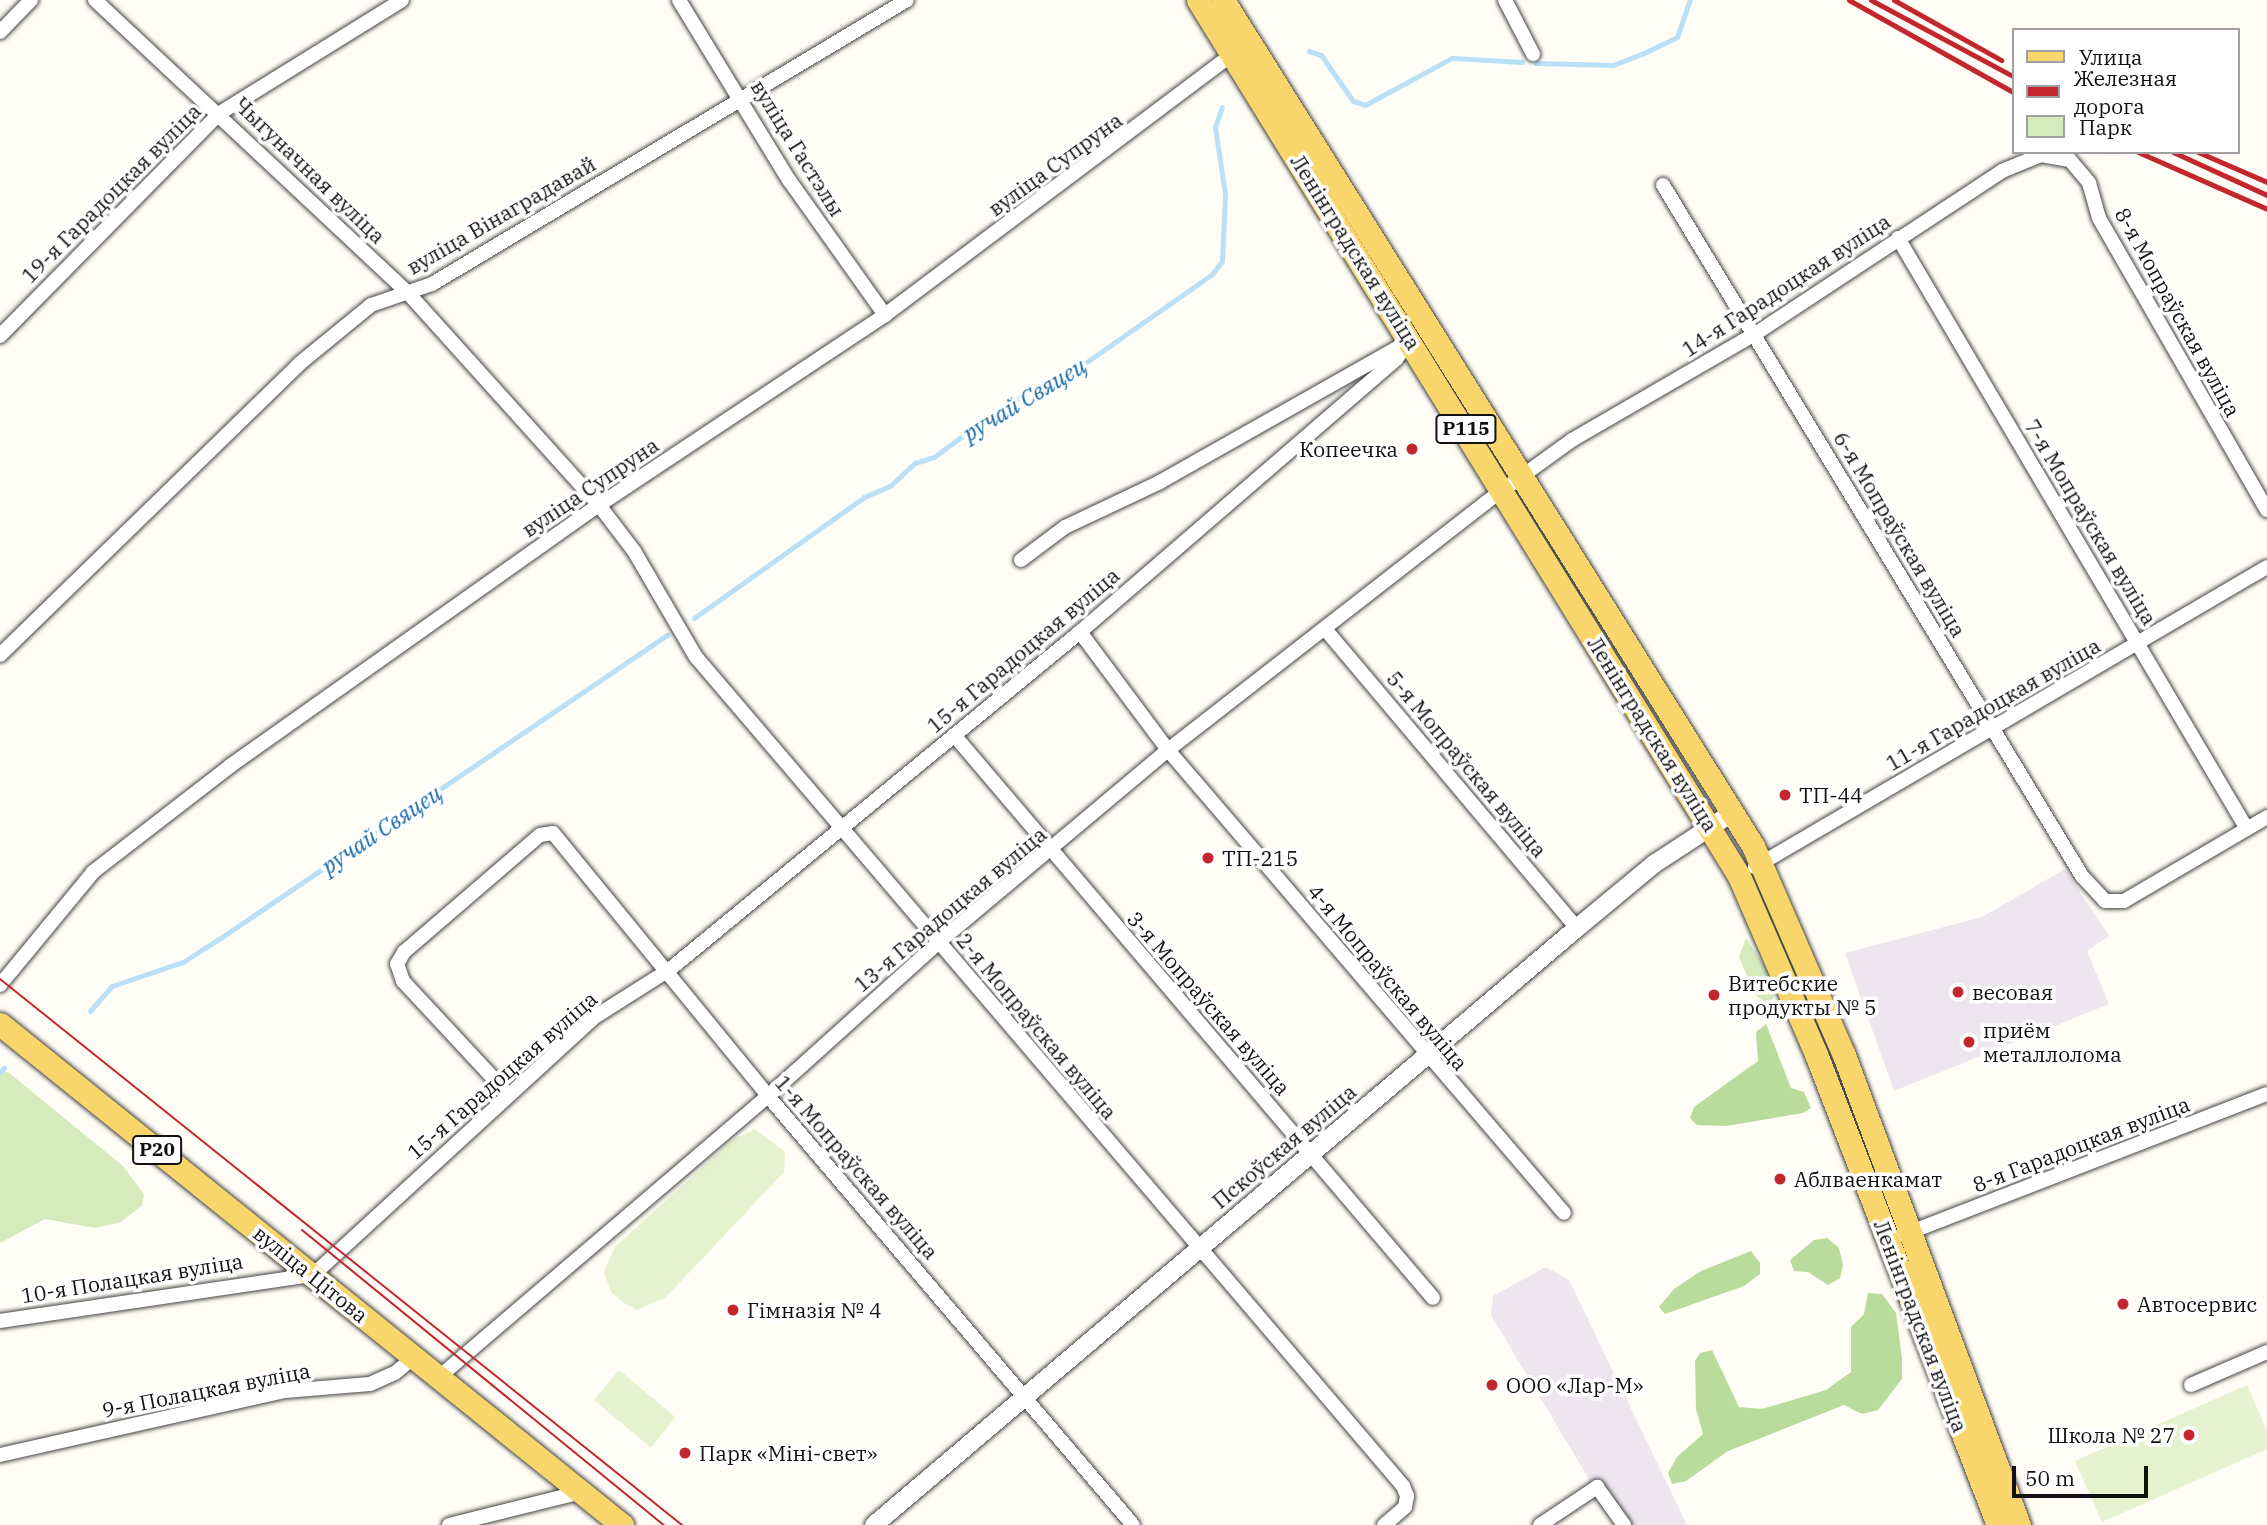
<!DOCTYPE html>
<meta charset="utf-8">
<style>
body{margin:0}
#map{position:relative;width:2267px;height:1525px;overflow:hidden;background:#fffdf5;font-family:"IBM Plex Serif",serif}
div>[style]{position:absolute}
.industrial>*{inset:0;background:#eee6ef}
.green>*{inset:0;background:#d5ebbd}
.forest>*{inset:0;background:#b9dc9c}
.pitch>*{inset:0;background:#e6f2cf;transform-origin:0 0}
.stream>*{height:5px;margin:-2.5px;padding:0 2.5px;transform-origin:2.5px;border-radius:2.5px;background:#b9e0f7}
.roads{filter:drop-shadow(0 0 2px #444) drop-shadow(0 0 2px #444)}
.minor>*{height:14px;margin:-7px;padding:0 7px;transform-origin:7px;border-radius:7px;background:#fff}
.tertiary>*{height:18px;margin:-9px;padding:0 9px;transform-origin:9px;border-radius:9px;background:#fff}
.primary>*{height:23px;margin:-11.5px;padding:0 11.5px;transform-origin:11.5px;border-radius:11.5px;background:#f9d66b}
.tram>*{height:2px;margin:-1px;padding:0 1px;transform-origin:1px;border-radius:1px;background:#c4262e}
.rail>*{height:5px;margin:-2.5px;padding:0 2.5px;transform-origin:2.5px;border-radius:2.5px;background:#c4262e}
.dots>*{width:19px;height:19px;translate:-50% -50%;box-sizing:border-box;border:4px solid #fff;border-radius:50%}
span{translate:-50% -50%;white-space:nowrap;text-align:center;line-height:1.15;-webkit-text-stroke:7px #fff;paint-order:stroke}
.shield-label span{padding:2px 5px;background:#fff;border:2px solid;border-radius:5px;-webkit-text-stroke-width:0}
.shield-label{font-size:19px;color:#111;font-weight:700}
.street-label{font-size:21px;color:#111}
.poi-label{font-size:21px;color:#111}
.right{translate:-100% -50%;text-align:right}
.left{translate:0 -50%;text-align:left}
.water-label{font-size:23px;color:#1768a6;font-style:italic}
.legend{position:absolute;left:2012px;top:28px;width:228px;height:126px;box-sizing:border-box;background:#fff;border:2px solid #a0a0a0;margin:0;padding:9px 12px;list-style:none;font-size:21px;color:#111}
.legend li{display:flex;align-items:center;gap:14px;height:35px}
.legend b{width:35px;border:2px solid #a0a0a0}
.scale{position:absolute;left:2012px;top:1466px;width:136px;height:32px;box-sizing:border-box;border:4px solid #111;border-top:0;padding-left:9px;font-size:21px;line-height:24px;white-space:nowrap;color:#111;-webkit-text-stroke:5px #fff;paint-order:stroke}
</style>
<div id="map">
<div class="industrial">
<div style="clip-path:polygon(2065px 869px,2109px 936px,2087px 951px,2109px 1004px,1894px 1091px,1845px 953px,1982px 917px)"></div>
<div style="clip-path:polygon(1546px 1267px,1569px 1280px,1687px 1525px,1632px 1525px,1599px 1496px,1491px 1315px,1493px 1296px)"></div>
</div>
<div class="green">
<div style="clip-path:polygon(1746px 938px,1778px 987px,1773px 999px,1765px 1002px,1755px 995px,1739px 957px)"></div>
<div style="clip-path:polygon(8px 1072px,123px 1166px,144px 1194px,142px 1205px,121px 1222px,95px 1228px,45px 1219px,0 1243px,0 1073px)"></div>
</div>
<div class="forest">
<div style="clip-path:polygon(1766px 1024px,1791px 1088px,1804px 1092px,1811px 1108px,1803px 1113px,1726px 1126px,1697px 1125px,1690px 1118px,1694px 1107px,1758px 1061px,1756px 1032px)"></div>
<div style="clip-path:polygon(1827px 1238px,1839px 1248px,1843px 1265px,1840px 1278px,1828px 1285px,1808px 1272px,1794px 1271px,1790px 1260px,1814px 1240px)"></div>
<div style="clip-path:polygon(1751px 1251px,1760px 1263px,1760px 1274px,1744px 1286px,1665px 1314px,1659px 1307px,1674px 1289px,1701px 1271px)"></div>
<div style="clip-path:polygon(1868px 1293px,1882px 1294px,1896px 1313px,1902px 1358px,1902px 1379px,1878px 1410px,1862px 1414px,1844px 1405px,1728px 1451px,1686px 1481px,1672px 1484px,1668px 1473px,1677px 1457px,1703px 1434px,1696px 1409px,1695px 1361px,1700px 1353px,1712px 1350px,1739px 1407px,1762px 1409px,1826px 1390px,1851px 1372px,1851px 1327px,1864px 1314px)"></div>
</div>
<div class="pitch">
<div style="clip-path:polygon(755px 1129px,785px 1152px,784px 1172px,666px 1297px,637px 1310px,624px 1303px,611px 1292px,604px 1272px,615px 1247px,731px 1141px)"></div>
<div style="left:619px;top:1370px;width:74px;height:39px;rotate:40deg"></div>
<div style="clip-path:polygon(2247px 1385px,2267px 1431px,2267px 1449px,2102px 1522px,2075px 1461px)"></div>
</div>
<div class="stream">
<div style="left:1309px;top:51px;width:13px;rotate:18deg"></div>
<div style="left:1321px;top:55px;width:56px;rotate:55.2deg"></div>
<div style="left:1353px;top:101px;width:13px;rotate:18deg"></div>
<div style="left:1365px;top:105px;width:99px;rotate:-28.4deg"></div>
<div style="left:1452px;top:58px;width:70px;rotate:3.3deg"></div>
<div style="left:1536px;top:63px;width:77px;rotate:1.5deg"></div>
<div style="left:1613px;top:65px;width:31px;rotate:-21deg"></div>
<div style="left:1642px;top:54px;width:39px;rotate:-26deg"></div>
<div style="left:1677px;top:37px;width:39px;rotate:-71deg"></div>
<div style="left:694px;top:618px;width:209px;rotate:-35.4deg"></div>
<div style="left:864px;top:497px;width:28px;rotate:-23deg"></div>
<div style="left:890px;top:486px;width:34px;rotate:-43deg"></div>
<div style="left:915px;top:463px;width:20px;rotate:-18deg"></div>
<div style="left:934px;top:457px;width:82px;rotate:-36.6deg"></div>
<div style="left:1000px;top:408px;width:88px;rotate:-27.1deg"></div>
<div style="left:1078px;top:368px;width:164px;rotate:-35deg"></div>
<div style="left:1212px;top:274px;width:16px;rotate:-52deg"></div>
<div style="left:1222px;top:261px;width:67px;rotate:-87.4deg"></div>
<div style="left:1225px;top:194px;width:68px;rotate:-98.5deg"></div>
<div style="left:1215px;top:127px;width:21px;rotate:-71deg"></div>
<div style="left:90px;top:1011px;width:33px;rotate:-49deg"></div>
<div style="left:112px;top:986px;width:75px;rotate:-18.7deg"></div>
<div style="left:183px;top:962px;width:46px;rotate:-32.7deg"></div>
<div style="left:222px;top:937px;width:538px;rotate:-34.16deg"></div>
<div style="left:0;top:1072px;width:6px;rotate:-45deg"></div>
</div>
<div class="roads">
<div class="minor">
<div style="left:95px;top:0;width:429px;rotate:43.1deg"></div>
<div style="left:408px;top:293px;width:285px;rotate:48deg"></div>
<div style="left:599px;top:505px;width:58px;rotate:52.7deg"></div>
<div style="left:634px;top:551px;width:123px;rotate:59.7deg"></div>
<div style="left:696px;top:657px;width:1090px;rotate:49.54deg"></div>
<div style="left:1403px;top:1486px;width:11px;rotate:68deg"></div>
<div style="left:1407px;top:1496px;width:11px;rotate:100deg"></div>
<div style="left:1405px;top:1507px;width:28px;rotate:139deg"></div>
<div style="left:679px;top:0;width:211px;rotate:58.6deg"></div>
<div style="left:789px;top:180px;width:166px;rotate:54.6deg"></div>
<div style="left:1505px;top:0;width:61px;rotate:62.6deg"></div>
<div style="left:0;top:32px;width:45px;rotate:-45.9deg"></div>
<div style="left:1663px;top:185px;width:808px;rotate:58.77deg"></div>
<div style="left:2082px;top:876px;width:34px;rotate:47deg"></div>
<div style="left:2105px;top:901px;width:19px"></div>
<div style="left:2124px;top:901px;width:166px;rotate:-30.4deg"></div>
<div style="left:1898px;top:238px;width:686px;rotate:59.44deg"></div>
<div style="left:0;top:336px;width:313px;rotate:-45.4deg"></div>
<div style="left:220px;top:113px;width:214px;rotate:-31.8deg"></div>
<div style="left:1021px;top:560px;width:55px;rotate:-36.9deg"></div>
<div style="left:1065px;top:527px;width:105px;rotate:-25.3deg"></div>
<div style="left:1160px;top:482px;width:286px;rotate:-29.5deg"></div>
<div style="left:1325px;top:629px;width:391px;rotate:49.9deg"></div>
<div style="left:1080px;top:632px;width:147px;rotate:53.3deg"></div>
<div style="left:1168px;top:750px;width:609px;rotate:49.46deg"></div>
<div style="left:0;top:655px;width:417px;rotate:-44.2deg"></div>
<div style="left:299px;top:364px;width:93px;rotate:-39.3deg"></div>
<div style="left:371px;top:305px;width:65px;rotate:-19deg"></div>
<div style="left:432px;top:284px;width:553px;rotate:-30.87deg"></div>
<div style="left:954px;top:735px;width:739px;rotate:49.61deg"></div>
<div style="left:1755px;top:867px;width:593px;rotate:-30.37deg"></div>
<div style="left:0;top:985px;width:146px;rotate:-50.5deg"></div>
<div style="left:93px;top:872px;width:173px;rotate:-37.7deg"></div>
<div style="left:230px;top:766px;width:452px;rotate:-35.3deg"></div>
<div style="left:599px;top:505px;width:343px;rotate:-33.6deg"></div>
<div style="left:885px;top:315px;width:440px;rotate:-36.9deg"></div>
<div style="left:507px;top:1093px;width:153px;rotate:-132.9deg"></div>
<div style="left:403px;top:981px;width:18px;rotate:-109deg"></div>
<div style="left:397px;top:964px;width:14px;rotate:-60deg"></div>
<div style="left:404px;top:952px;width:179px;rotate:-40.7deg"></div>
<div style="left:540px;top:835px;width:13px;rotate:-9deg"></div>
<div style="left:553px;top:833px;width:340px;rotate:50.7deg"></div>
<div style="left:768px;top:1096px;width:563px;rotate:49.61deg"></div>
<div style="left:1903px;top:1235px;width:390px;rotate:-21.2deg"></div>
<div style="left:0;top:1321px;width:316px;rotate:-8.4deg"></div>
<div style="left:313px;top:1275px;width:380px;rotate:-42.5deg"></div>
<div style="left:593px;top:1018px;width:90px;rotate:-32.3deg"></div>
<div style="left:669px;top:970px;width:532px;rotate:-39.43deg"></div>
<div style="left:1080px;top:632px;width:418px;rotate:-40.8deg"></div>
<div style="left:1396px;top:359px;width:24px;rotate:-52deg"></div>
<div style="left:439px;top:1377px;width:433px;rotate:-40.5deg"></div>
<div style="left:768px;top:1096px;width:230px;rotate:-42deg"></div>
<div style="left:939px;top:942px;width:299px;rotate:-40deg"></div>
<div style="left:1168px;top:750px;width:402px;rotate:-37.9deg"></div>
<div style="left:1485px;top:503px;width:107px;rotate:-35.9deg"></div>
<div style="left:1572px;top:440px;width:211px;rotate:-30.1deg"></div>
<div style="left:1755px;top:334px;width:296px;rotate:-33.4deg"></div>
<div style="left:2002px;top:171px;width:42px;rotate:-22.3deg"></div>
<div style="left:2041px;top:155px;width:29px;rotate:10deg"></div>
<div style="left:2070px;top:160px;width:30px;rotate:50deg"></div>
<div style="left:2089px;top:183px;width:36px;rotate:74deg"></div>
<div style="left:2099px;top:218px;width:337px;rotate:60.1deg"></div>
<div style="left:2191px;top:1385px;width:83px;rotate:-23.5deg"></div>
<div style="left:0;top:1455px;width:292px;rotate:-12.7deg"></div>
<div style="left:285px;top:1391px;width:85px;rotate:-4.7deg"></div>
<div style="left:370px;top:1384px;width:27px;rotate:-24deg"></div>
<div style="left:395px;top:1373px;width:25px;rotate:-40deg"></div>
<div style="left:449px;top:1525px;width:136px;rotate:-14deg"></div>
<div style="left:1540px;top:1525px;width:69px;rotate:-33.7deg"></div>
<div style="left:1597px;top:1487px;width:47px;rotate:54.6deg"></div>
</div>
<div class="tertiary">
<div style="left:874px;top:1525px;width:922px;rotate:-40.34deg"></div>
<div style="left:1577px;top:928px;width:100px;rotate:-39.7deg"></div>
<div style="left:1654px;top:864px;width:93px;rotate:-33.2deg"></div>
</div>
<div class="primary">
<div style="left:1198px;top:0;width:1030px;rotate:58.3deg"></div>
<div style="left:1739px;top:876px;width:194px;rotate:66.6deg"></div>
<div style="left:1816px;top:1054px;width:505px;rotate:68.87deg"></div>
<div style="left:1223px;top:0;width:998px;rotate:57.93deg"></div>
<div style="left:1753px;top:846px;width:228px;rotate:66.5deg"></div>
<div style="left:1844px;top:1055px;width:502px;rotate:69.58deg"></div>
<div style="left:0;top:1024px;width:799px;rotate:38.85deg"></div>
</div>
</div>
<div class="tram">
<div style="left:0;top:979px;width:874px;rotate:38.68deg"></div>
<div style="left:302px;top:1230px;width:467px;rotate:39.2deg"></div>
</div>
<div class="rail">
<div style="left:1849px;top:0;width:188px;rotate:29.3deg"></div>
<div style="left:1871px;top:0;width:161px;rotate:28.2deg"></div>
<div style="left:1894px;top:0;width:123px;rotate:29.3deg"></div>
<div style="left:2138px;top:152px;width:141px;rotate:23.8deg"></div>
<div style="left:2173px;top:152px;width:103px;rotate:24.6deg"></div>
<div style="left:2198px;top:152px;width:75px;rotate:23.5deg"></div>
</div>
<div class="dots">
<div style="left:1412px;top:449px;background:#c4262e"></div>
<div style="left:1785px;top:795px;background:#c4262e"></div>
<div style="left:1208px;top:858px;background:#c4262e"></div>
<div style="left:1958px;top:992px;background:#c4262e"></div>
<div style="left:1714px;top:995px;background:#c4262e"></div>
<div style="left:1969px;top:1042px;background:#c4262e"></div>
<div style="left:1780px;top:1179px;background:#c4262e"></div>
<div style="left:2123px;top:1304px;background:#c4262e"></div>
<div style="left:733px;top:1310px;background:#c4262e"></div>
<div style="left:1492px;top:1385px;background:#c4262e"></div>
<div style="left:2189px;top:1435px;background:#c4262e"></div>
<div style="left:685px;top:1453px;background:#c4262e"></div>
</div>
<div class="shield-label">
<span style="left:1466px;top:429px">Р115</span>
<span style="left:157px;top:1150px">Р20</span>
</div>
<div class="street-label">
<span style="left:798px;top:148px;rotate:58deg">вуліца Гастэлы</span>
<span style="left:1055px;top:164px;rotate:-36deg">вуліца Супруна</span>
<span style="left:310px;top:170px;rotate:44deg">Чыгуначная вуліца</span>
<span style="left:111px;top:193px;rotate:-45deg">19-я Гарадоцкая вуліца</span>
<span style="left:501px;top:215px;rotate:-30deg">вуліца Вінаградавай</span>
<span style="left:1356px;top:252px;rotate:58deg">Ленінградская вуліца</span>
<span style="left:1786px;top:285px;rotate:-33deg">14-я Гарадоцкая вуліца</span>
<span style="left:2178px;top:312px;rotate:61deg">8-я Мопраўская вуліца</span>
<span style="left:590px;top:487px;rotate:-34deg">вуліца Супруна</span>
<span style="left:2091px;top:522px;rotate:59deg">7-я Мопраўская вуліца</span>
<span style="left:1900px;top:534px;rotate:59deg">6-я Мопраўская вуліца</span>
<span style="left:1023px;top:650px;rotate:-40deg">15-я Гарадоцкая вуліца</span>
<span style="left:1993px;top:704px;rotate:-30deg">11-я Гарадоцкая вуліца</span>
<span style="left:1653px;top:734px;rotate:58deg">Ленінградская вуліца</span>
<span style="left:1467px;top:764px;rotate:50deg">5-я Мопраўская вуліца</span>
<span style="left:950px;top:909px;rotate:-40deg">13-я Гарадоцкая вуліца</span>
<span style="left:1388px;top:977px;rotate:50deg">4-я Мопраўская вуліца</span>
<span style="left:1209px;top:1003px;rotate:49deg">3-я Мопраўская вуліца</span>
<span style="left:1037px;top:1026px;rotate:50deg">2-я Мопраўская вуліца</span>
<span style="left:502px;top:1075px;rotate:-41deg">15-я Гарадоцкая вуліца</span>
<span style="left:2081px;top:1144px;rotate:-21deg">8-я Гарадоцкая вуліца</span>
<span style="left:1284px;top:1146px;rotate:-40deg">Пскоўская вуліца</span>
<span style="left:857px;top:1167px;rotate:49deg">1-я Мопраўская вуліца</span>
<span style="left:311px;top:1274px;rotate:39deg">вуліца Цітова</span>
<span style="left:132px;top:1278px;rotate:-9deg">10-я Полацкая вуліца</span>
<span style="left:1921px;top:1326px;rotate:69deg">Ленінградская вуліца</span>
<span style="left:206px;top:1390px;rotate:-11deg">9-я Полацкая вуліца</span>
</div>
<div class="poi-label">
<span class="right" style="left:1398px;top:449px">Копеечка</span>
<span class="left" style="left:1799px;top:795px">ТП-44</span>
<span class="left" style="left:1222px;top:858px">ТП-215</span>
<span class="left" style="left:1728px;top:995px">Витебские<br>продукты № 5</span>
<span class="left" style="left:1972px;top:992px">весовая</span>
<span class="left" style="left:1983px;top:1042px">приём<br>металлолома</span>
<span class="left" style="left:1794px;top:1179px">Аблваенкамат</span>
<span class="left" style="left:2137px;top:1304px">Автосервис</span>
<span class="left" style="left:747px;top:1310px">Гімназія № 4</span>
<span class="left" style="left:1506px;top:1385px">ООО «Лар-М»</span>
<span class="right" style="left:2175px;top:1435px">Школа № 27</span>
<span class="left" style="left:699px;top:1453px">Парк «Міні-свет»</span>
</div>
<div class="water-label">
<span style="left:1024px;top:399px;rotate:-31deg">ручай Свяцец</span>
<span style="left:381px;top:829px;rotate:-34deg">ручай Свяцец</span>
</div>
<ul class="legend">
<li><b style="height:9px;background:#f9d66b"></b>Улица</li>
<li><b style="height:9px;background:#c4262e"></b>Железная дорога</li>
<li><b style="height:19px;background:#d5ebbd"></b>Парк</li>
</ul>
<div class="scale">50 m</div>
</div>
